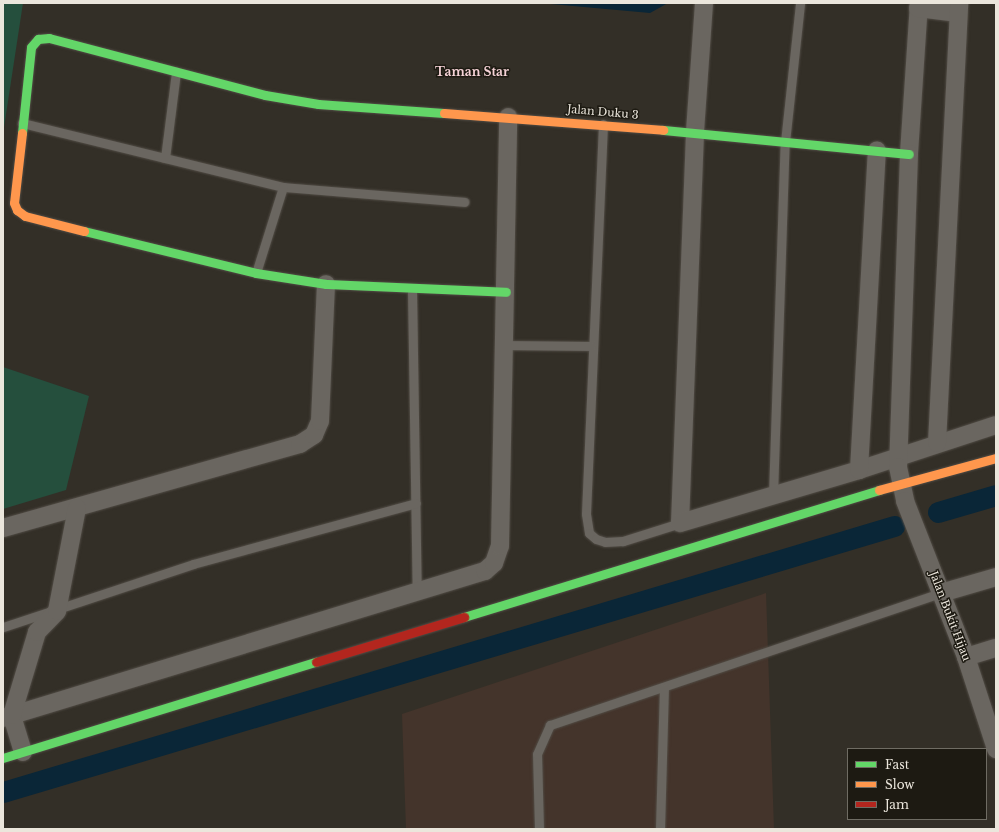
<!DOCTYPE html>
<style>
body{margin:0}
#map{position:relative;width:999px;height:832px;overflow:hidden;background:#332f27;font-family:"Libre Baskerville",serif}
div>[style]{position:absolute}
.education>*{inset:0;background:#44342b}
.green>*{inset:0;background:#254f3d}
.water>*{inset:0;background:#0a2637}
.canal>*{height:21px;margin:-10.5px;padding:0 10.5px;transform-origin:10.5px;border-radius:10.5px;background:#0a2637}
.roads{filter:drop-shadow(0 0 1px #514c45) drop-shadow(0 0 1px #514c45)}
.lane>*{height:9px;margin:-4.5px;padding:0 4.5px;transform-origin:4.5px;border-radius:4.5px;background:#6a6660}
.street>*{height:18px;margin:-9px;padding:0 9px;transform-origin:9px;border-radius:9px;background:#6a6660}
.fast>*{height:9px;margin:-4.5px;padding:0 4.5px;transform-origin:4.5px;border-radius:4.5px;background:#63d668}
.slow>*{height:9px;margin:-4.5px;padding:0 4.5px;transform-origin:4.5px;border-radius:4.5px;background:#ff974d}
.jam>*{height:9px;margin:-4.5px;padding:0 4.5px;transform-origin:4.5px;border-radius:4.5px;background:#b3261e}
span{translate:-50% -50%;white-space:nowrap;text-align:center;line-height:1.15;-webkit-text-stroke:3px #1d1a12;paint-order:stroke}
.street-label{font-size:11px;color:#ebe6dc}
.neighbourhood-label{font-size:12px;color:#f6d3d7;font-weight:700}
.frame{position:absolute;inset:0;border:4px solid #ebe6dc;pointer-events:none}
.legend{position:absolute;left:847px;top:748px;width:140px;height:72px;box-sizing:border-box;background:#1d1a12;border:1px solid #6f6c63;margin:0;padding:5px 7px;list-style:none;font-size:12px;color:#ebe6dc}
.legend li{display:flex;align-items:center;gap:8px;height:20px}
.legend b{width:20px;border:1px solid #6f6c63}
</style>
<div id="map">
<div class="education">
<div style="clip-path:polygon(766px 593px,774px 829px,406px 829px,402px 714px)"></div>
</div>
<div class="green">
<div style="clip-path:polygon(3px 3px,23px 3px,3px 134px)"></div>
<div style="clip-path:polygon(3px 367px,89px 396px,66px 490px,3px 509px)"></div>
</div>
<div class="water">
<div style="clip-path:polygon(540px 3px,668px 3px,650px 13px)"></div>
</div>
<div class="canal">
<div style="left:938px;top:512px;width:60px;rotate:-16.3deg"></div>
<div style="left:3px;top:792px;width:930px;rotate:-16.62deg"></div>
</div>
<div class="roads">
<div class="lane">
<div style="left:22px;top:123px;width:269px;rotate:13.8deg"></div>
<div style="left:283px;top:187px;width:182px;rotate:4.7deg"></div>
<div style="left:603px;top:124px;width:390px;rotate:92.5deg"></div>
<div style="left:586px;top:514px;width:19px;rotate:81deg"></div>
<div style="left:589px;top:533px;width:9px;rotate:41deg"></div>
<div style="left:596px;top:539px;width:9px;rotate:18deg"></div>
<div style="left:605px;top:542px;width:18px;rotate:-3deg"></div>
<div style="left:623px;top:541px;width:60px;rotate:-17.5deg"></div>
<div style="left:165px;top:158px;width:87px;rotate:-82.7deg"></div>
<div style="left:256px;top:273px;width:90px;rotate:-72.6deg"></div>
<div style="left:412px;top:289px;width:302px;rotate:89.1deg"></div>
<div style="left:504px;top:345px;width:87px;rotate:0.7deg"></div>
<div style="left:773px;top:495px;width:353px;rotate:-88.1deg"></div>
<div style="left:785px;top:142px;width:140px;rotate:-83.8deg"></div>
<div style="left:3px;top:627px;width:200px;rotate:-18.3deg"></div>
<div style="left:193px;top:564px;width:231px;rotate:-15.3deg"></div>
<div style="left:539px;top:829px;width:75px;rotate:-91.5deg"></div>
<div style="left:537px;top:754px;width:32px;rotate:-66deg"></div>
<div style="left:550px;top:725px;width:413px;rotate:-18.7deg"></div>
<div style="left:660px;top:829px;width:141px;rotate:-88.4deg"></div>
</div>
<div class="street">
<div style="left:704px;top:3px;width:130px;rotate:94deg"></div>
<div style="left:695px;top:133px;width:390px;rotate:92.2deg"></div>
<div style="left:680px;top:523px;width:187px;rotate:-16.5deg"></div>
<div style="left:859px;top:470px;width:144px;rotate:-18.2deg"></div>
<div style="left:919px;top:3px;width:151px;rotate:93.8deg"></div>
<div style="left:909px;top:154px;width:313px;rotate:92deg"></div>
<div style="left:898px;top:467px;width:35px;rotate:78deg"></div>
<div style="left:905px;top:501px;width:168px;rotate:68.6deg"></div>
<div style="left:966px;top:657px;width:97px;rotate:71.9deg"></div>
<div style="left:918px;top:8px;width:40px;rotate:7.1deg"></div>
<div style="left:937px;top:443px;width:441px;rotate:-87.1deg"></div>
<div style="left:859px;top:470px;width:320px;rotate:-86.8deg"></div>
<div style="left:3px;top:528px;width:309px;rotate:-15.8deg"></div>
<div style="left:300px;top:444px;width:17px;rotate:-33deg"></div>
<div style="left:314px;top:435px;width:15px;rotate:-67deg"></div>
<div style="left:320px;top:421px;width:137px;rotate:-87.5deg"></div>
<div style="left:941px;top:593px;width:57px;rotate:-16.2deg"></div>
<div style="left:966px;top:657px;width:31px;rotate:-17deg"></div>
<div style="left:3px;top:718px;width:504px;rotate:-16.96deg"></div>
<div style="left:485px;top:571px;width:12px;rotate:-42deg"></div>
<div style="left:494px;top:563px;width:18px;rotate:-71deg"></div>
<div style="left:500px;top:546px;width:429px;rotate:-88.9deg"></div>
<div style="left:23px;top:752px;width:39px;rotate:-107deg"></div>
<div style="left:12px;top:715px;width:87px;rotate:-73.2deg"></div>
<div style="left:37px;top:632px;width:29px;rotate:-46deg"></div>
<div style="left:57px;top:611px;width:105px;rotate:-79deg"></div>
</div>
<div class="fast">
<div style="left:663px;top:130px;width:247px;rotate:5.6deg"></div>
<div style="left:22px;top:133px;width:86px;rotate:-84deg"></div>
<div style="left:31px;top:47px;width:11px;rotate:-49deg"></div>
<div style="left:38px;top:39px;width:11px;rotate:-5deg"></div>
<div style="left:49px;top:38px;width:223px;rotate:14.8deg"></div>
<div style="left:265px;top:95px;width:54px;rotate:9.6deg"></div>
<div style="left:318px;top:104px;width:126px;rotate:4.1deg"></div>
<div style="left:84px;top:231px;width:177px;rotate:13.7deg"></div>
<div style="left:256px;top:273px;width:71px;rotate:8.9deg"></div>
<div style="left:326px;top:284px;width:180px;rotate:2.5deg"></div>
<div style="left:464px;top:617px;width:434px;rotate:-17deg"></div>
<div style="left:3px;top:758px;width:327px;rotate:-17.1deg"></div>
</div>
<div class="slow">
<div style="left:444px;top:113px;width:220px;rotate:4.4deg"></div>
<div style="left:22px;top:133px;width:70px;rotate:96.5deg"></div>
<div style="left:14px;top:203px;width:8px;rotate:67deg"></div>
<div style="left:17px;top:210px;width:10px;rotate:37deg"></div>
<div style="left:25px;top:216px;width:61px;rotate:14.3deg"></div>
<div style="left:879px;top:490px;width:121px;rotate:-15.3deg"></div>
</div>
<div class="jam">
<div style="left:316px;top:662px;width:155px;rotate:-16.9deg"></div>
</div>
</div>
<div class="street-label">
<span style="left:603px;top:112px;rotate:5deg">Jalan Duku 3</span>
<span style="left:950px;top:616px;rotate:69deg">Jalan Bukit Hijau</span>
</div>
<div class="neighbourhood-label">
<span style="left:472px;top:72px">Taman Star</span>
</div>
<div class="frame"></div>
<ul class="legend">
<li><b style="height:5px;background:#63d668"></b>Fast</li>
<li><b style="height:5px;background:#ff974d"></b>Slow</li>
<li><b style="height:5px;background:#b3261e"></b>Jam</li>
</ul>
</div>
